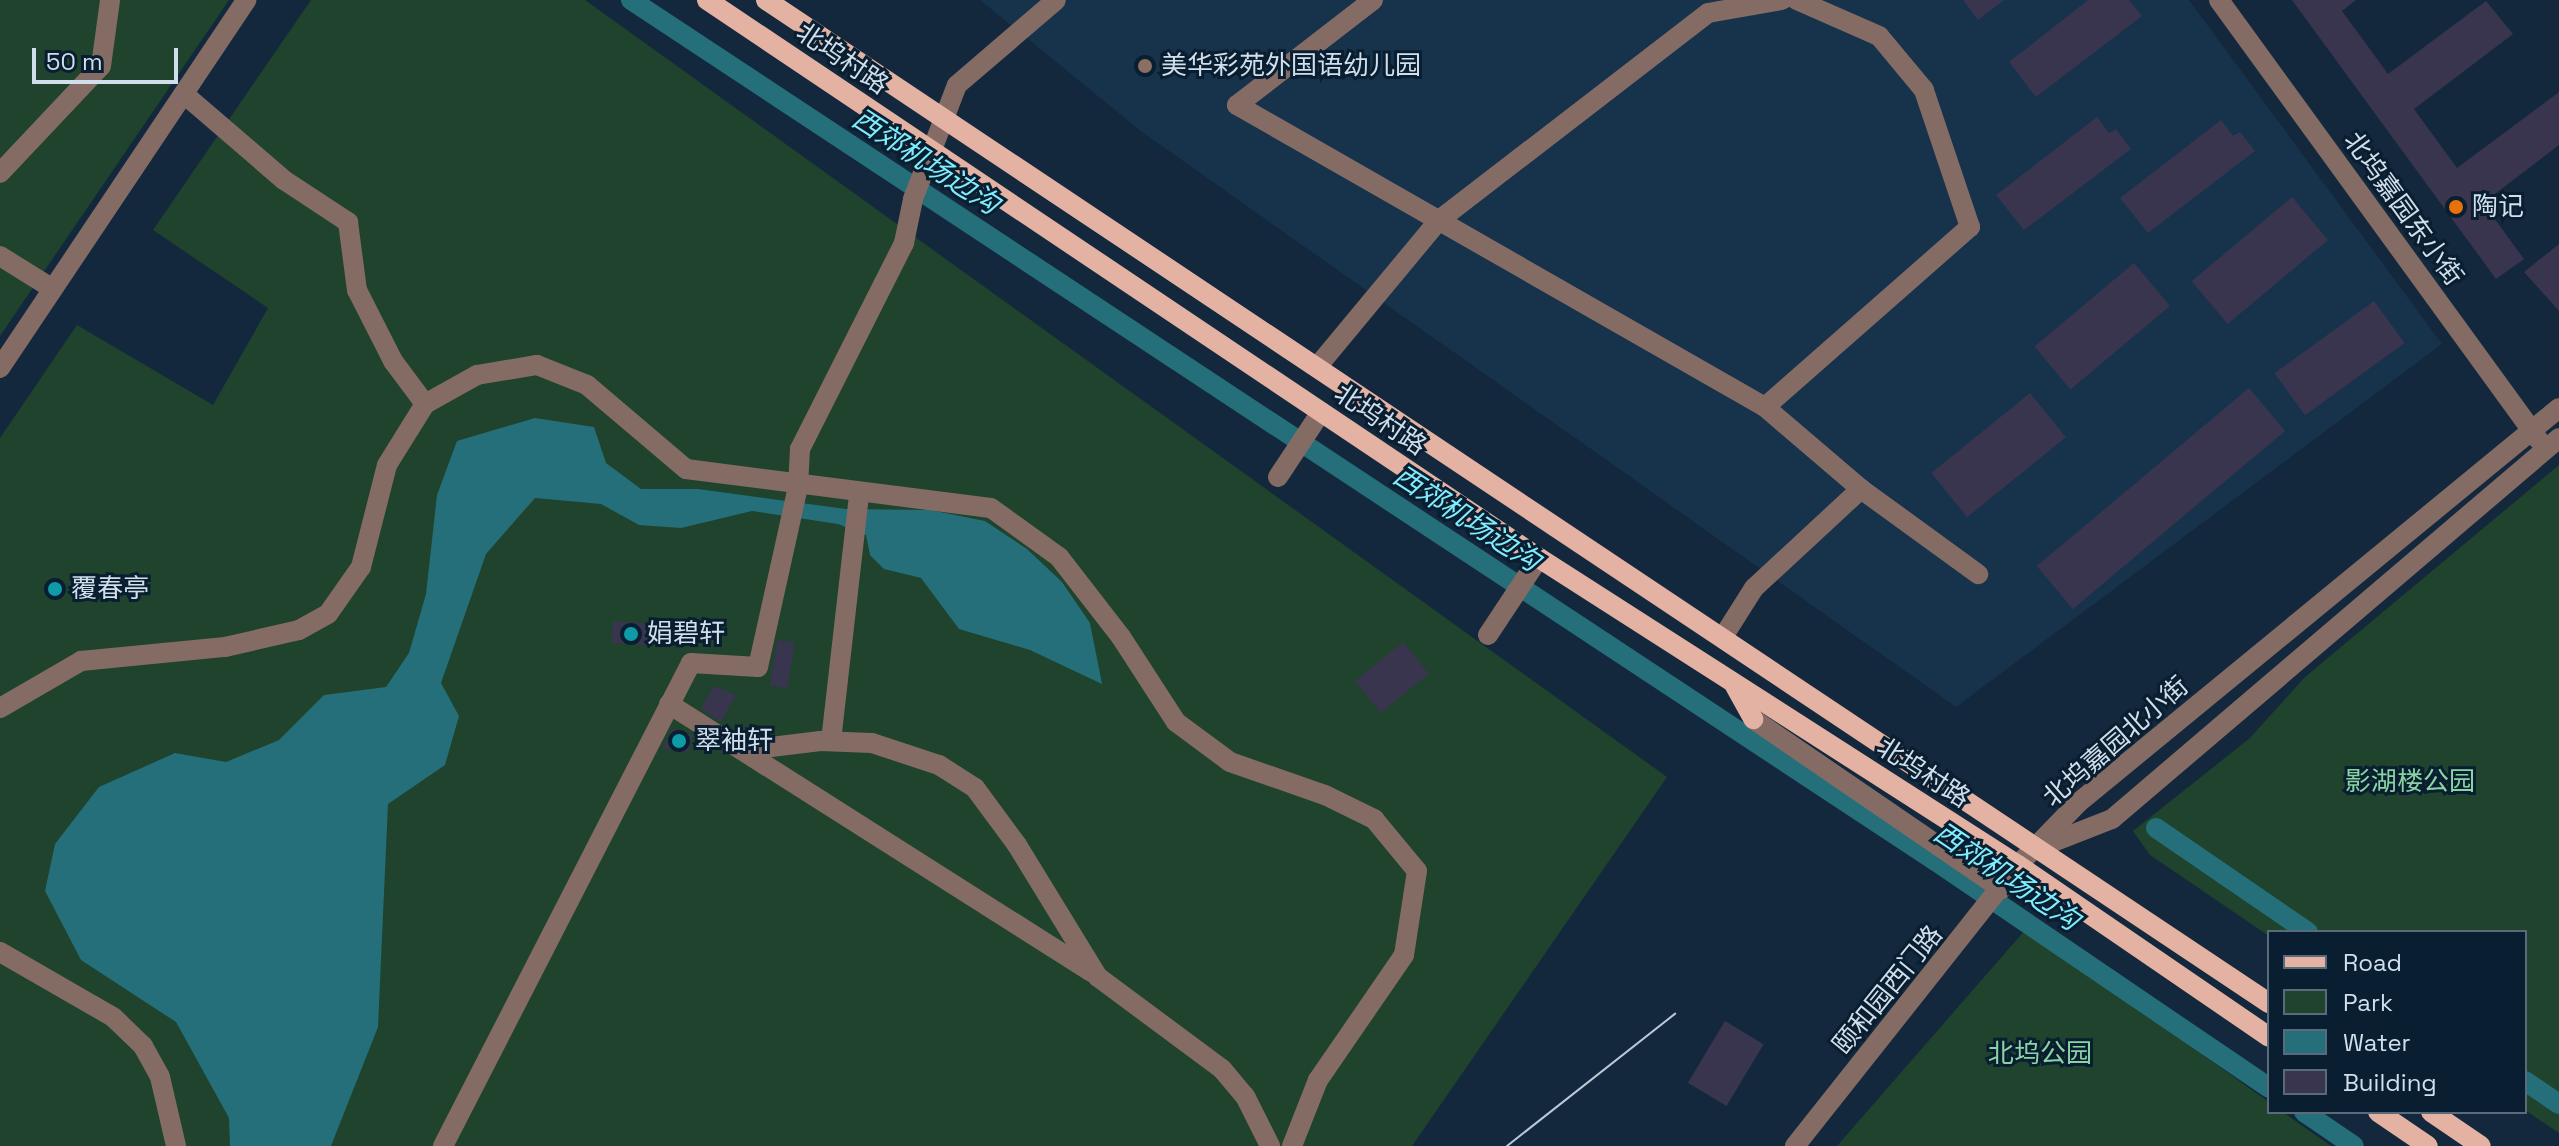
<!DOCTYPE html>
<meta charset="utf-8">
<style>
body{margin:0}
#map{position:relative;width:2559px;height:1146px;overflow:hidden;background:#13283c;font-family:"Space Grotesk","Noto Sans SC",sans-serif}
div>[style]{position:absolute}
.built>*{inset:0;background:#17324b}
.green>*{inset:0;background:#1f432c}
.water>*{inset:0;background:#246f79}
.canal>*{height:20px;margin:-10px;padding:0 10px;transform-origin:10px;border-radius:10px;background:#246f79}
.building>*{inset:0;background:#39354f;transform-origin:0 0}
.minor>*{height:20px;margin:-10px;padding:0 10px;transform-origin:10px;border-radius:10px;background:#846c65}
.major>*{height:20px;margin:-10px;padding:0 10px;transform-origin:10px;border-radius:10px;background:#e4b2a3}
.tram>*{height:2px;margin:-1px;padding:0 1px;transform-origin:1px;border-radius:1px;background:#bbc9d7}
.dots>*{width:22px;height:22px;translate:-50% -50%;box-sizing:border-box;border:4px solid #091f31;border-radius:50%}
span{translate:-50% -50%;white-space:nowrap;text-align:center;line-height:1.15;-webkit-text-stroke:6px #091f31;paint-order:stroke}
.street-label{font-size:26px;color:#d1deeb}
.poi-label{font-size:26px;color:#d1deeb}
.left{translate:0 -50%;text-align:left}
.park-label{font-size:26px;color:#8ad4a2}
.water-label{font-size:28px;color:#80edfd;font-style:italic}
.legend{position:absolute;left:2267px;top:930px;width:260px;height:184px;box-sizing:border-box;background:#091f31;border:2px solid #596b7b;margin:0;padding:10px 14px;list-style:none;font-size:24px;color:#d1deeb}
.legend li{display:flex;align-items:center;gap:16px;height:40px}
.legend b{width:40px;border:2px solid #596b7b}
.scale{position:absolute;left:32px;top:48px;width:146px;height:36px;box-sizing:border-box;border:4px solid #d1deeb;border-top:0;padding-left:10px;font-size:24px;line-height:28px;white-space:nowrap;color:#d1deeb;-webkit-text-stroke:6px #091f31;paint-order:stroke}
</style>
<div id="map">
<div class="built">
<div style="clip-path:polygon(980px 0,2189px 0,2442px 344px,1956px 707px,1142px 132px)"></div>
</div>
<div class="green">
<div style="clip-path:polygon(0 0,229px 0,0 336px)"></div>
<div style="clip-path:polygon(311px 0,585px 0,1667px 777px,1412px 1146px,0 1146px,0 438px,77px 325px,213px 405px,268px 308px,153px 230px)"></div>
<div style="clip-path:polygon(2559px 465px,2559px 1133px,2525px 1110px,2525px 932px,2269px 936px,2150px 855px,2133px 831px,2250px 738px,2305px 677px)"></div>
<div style="clip-path:polygon(2026px 929px,2269px 1102px,2269px 1112px,2283px 1112px,2331px 1146px,1837px 1146px)"></div>
</div>
<div class="water">
<div style="clip-path:polygon(535px 418px,594px 427px,606px 463px,641px 489px,698px 489px,846px 509px,930px 510px,985px 521px,1027px 549px,1062px 582px,1090px 623px,1102px 684px,1030px 650px,959px 629px,921px 578px,884px 569px,870px 555px,866px 535px,838px 524px,752px 511px,681px 528px,639px 525px,601px 504px,535px 498px,486px 554px,441px 683px,459px 716px,445px 765px,388px 804px,378px 1027px,331px 1146px,230px 1146px,229px 1118px,176px 1022px,81px 960px,45px 891px,55px 844px,99px 787px,175px 753px,226px 762px,279px 740px,324px 695px,386px 687px,409px 653px,426px 594px,437px 495px,457px 441px)"></div>
</div>
<div class="canal">
<div style="left:631px;top:0;width:1561px;rotate:33.43deg"></div>
<div style="left:1934px;top:860px;width:405px;rotate:34.2deg"></div>
<div style="left:2156px;top:828px;width:184px;rotate:34.4deg"></div>
<div style="left:2525px;top:1081px;width:41px;rotate:34.1deg"></div>
<div style="left:2304px;top:1112px;width:60px;rotate:34.2deg"></div>
</div>
<div class="building">
<div style="clip-path:polygon(1963px 0,2004px 0,1978px 20px)"></div>
<div style="clip-path:polygon(2088px 0,2129px 0,2142px 16px,2036px 97px,2009px 62px)"></div>
<div style="clip-path:polygon(2292px 0,2356px 0,2342px 11px,2388px 74px,2486px 1px,2513px 34px,2414px 109px,2457px 168px,2559px 92px,2559px 145px,2483px 203px,2524px 259px,2496px 279px)"></div>
<div style="clip-path:polygon(2097px 117px,2109px 133px,2116px 129px,2131px 149px,2024px 230px,1996px 195px)"></div>
<div style="clip-path:polygon(2221px 120px,2233px 136px,2240px 132px,2255px 151px,2148px 233px,2120px 198px)"></div>
<div style="left:2292px;top:197px;width:56px;height:131px;rotate:50deg"></div>
<div style="clip-path:polygon(2559px 244px,2559px 311px,2524px 272px)"></div>
<div style="left:2134px;top:263px;width:56px;height:130px;rotate:50deg"></div>
<div style="left:2374px;top:301px;width:52px;height:123px;rotate:54deg"></div>
<div style="left:2249px;top:388px;width:56px;height:277px;rotate:50deg"></div>
<div style="left:2030px;top:393px;width:57px;height:127px;rotate:51deg"></div>
<div style="left:613px;top:621px;width:39px;height:22px;rotate:4deg"></div>
<div style="left:777px;top:640px;width:18px;height:46px;rotate:9deg"></div>
<div style="left:1403px;top:642px;width:41px;height:62px;rotate:51deg"></div>
<div style="clip-path:polygon(714px 686px,736px 695px,721px 722px,701px 709px)"></div>
<div style="clip-path:polygon(672px 729px,693px 735px,688px 753px,663px 749px)"></div>
<div style="left:1725px;top:1021px;width:45px;height:72px;rotate:31deg"></div>
</div>
<div class="minor">
<div style="left:1373px;top:0;width:172px;rotate:142.3deg"></div>
<div style="left:1237px;top:105px;width:608px;rotate:29.77deg"></div>
<div style="left:1765px;top:407px;width:273px;rotate:-41.3deg"></div>
<div style="left:1970px;top:227px;width:145px;rotate:-108.6deg"></div>
<div style="left:1924px;top:90px;width:70px;rotate:-129.8deg"></div>
<div style="left:1879px;top:36px;width:90px;rotate:-156.3deg"></div>
<div style="left:2219px;top:0;width:543px;rotate:54deg"></div>
<div style="left:184px;top:94px;width:132px;rotate:40.7deg"></div>
<div style="left:284px;top:180px;width:77px;rotate:33.3deg"></div>
<div style="left:348px;top:222px;width:69px;rotate:82.5deg"></div>
<div style="left:357px;top:290px;width:80px;rotate:63.1deg"></div>
<div style="left:393px;top:361px;width:54px;rotate:53.3deg"></div>
<div style="left:0;top:173px;width:147px;rotate:-46.7deg"></div>
<div style="left:101px;top:66px;width:67px;rotate:-82.2deg"></div>
<div style="left:0;top:256px;width:62px;rotate:31.9deg"></div>
<div style="left:1317px;top:367px;width:190px;rotate:-50.3deg"></div>
<div style="left:1438px;top:221px;width:341px;rotate:-37.6deg"></div>
<div style="left:1708px;top:13px;width:75px;rotate:-10deg"></div>
<div style="left:0;top:368px;width:443px;rotate:-56.2deg"></div>
<div style="left:1765px;top:407px;width:126px;rotate:40.5deg"></div>
<div style="left:1861px;top:489px;width:145px;rotate:36deg"></div>
<div style="left:1278px;top:477px;width:78px;rotate:-56.5deg"></div>
<div style="left:1488px;top:635px;width:92px;rotate:-56.5deg"></div>
<div style="left:1723px;top:637px;width:58px;rotate:-57.7deg"></div>
<div style="left:1754px;top:588px;width:146px;rotate:-42.8deg"></div>
<div style="left:669px;top:704px;width:500px;rotate:32.4deg"></div>
<div style="left:0;top:708px;width:94px;rotate:-30.1deg"></div>
<div style="left:81px;top:661px;width:145px;rotate:-5.6deg"></div>
<div style="left:225px;top:647px;width:76px;rotate:-12.9deg"></div>
<div style="left:299px;top:630px;width:33px;rotate:-29deg"></div>
<div style="left:328px;top:614px;width:57px;rotate:-54.9deg"></div>
<div style="left:361px;top:567px;width:105px;rotate:-75.7deg"></div>
<div style="left:387px;top:465px;width:72px;rotate:-58.1deg"></div>
<div style="left:425px;top:404px;width:60px;rotate:-29.1deg"></div>
<div style="left:477px;top:375px;width:61px;rotate:-9.5deg"></div>
<div style="left:537px;top:365px;width:54px;rotate:21.8deg"></div>
<div style="left:587px;top:385px;width:130px;rotate:40.3deg"></div>
<div style="left:686px;top:469px;width:307px;rotate:7.3deg"></div>
<div style="left:991px;top:508px;width:84px;rotate:35.8deg"></div>
<div style="left:1059px;top:557px;width:101px;rotate:52.2deg"></div>
<div style="left:1121px;top:637px;width:101px;rotate:57.1deg"></div>
<div style="left:1176px;top:722px;width:67px;rotate:36.5deg"></div>
<div style="left:1230px;top:762px;width:101px;rotate:19.2deg"></div>
<div style="left:1325px;top:795px;width:55px;rotate:26.1deg"></div>
<div style="left:1374px;top:819px;width:67px;rotate:50.4deg"></div>
<div style="left:1417px;top:871px;width:85px;rotate:98.8deg"></div>
<div style="left:1404px;top:955px;width:152px;rotate:124.5deg"></div>
<div style="left:1318px;top:1080px;width:71px;rotate:111.5deg"></div>
<div style="left:1753px;top:719px;width:301px;rotate:34.4deg"></div>
<div style="left:831px;top:741px;width:249px;rotate:-83.5deg"></div>
<div style="left:746px;top:750px;width:75px;rotate:-6.9deg"></div>
<div style="left:820px;top:741px;width:52px;rotate:2.2deg"></div>
<div style="left:872px;top:743px;width:71px;rotate:18.2deg"></div>
<div style="left:939px;top:765px;width:43px;rotate:32.6deg"></div>
<div style="left:975px;top:788px;width:71px;rotate:53.6deg"></div>
<div style="left:1017px;top:845px;width:155px;rotate:58.5deg"></div>
<div style="left:1098px;top:977px;width:154px;rotate:36.6deg"></div>
<div style="left:1222px;top:1069px;width:35px;rotate:50deg"></div>
<div style="left:1245px;top:1096px;width:56px;rotate:63.4deg"></div>
<div style="left:2043px;top:846px;width:74px;rotate:-21.4deg"></div>
<div style="left:2112px;top:819px;width:587px;rotate:-40.44deg"></div>
<div style="left:0;top:952px;width:130px;rotate:29.9deg"></div>
<div style="left:113px;top:1017px;width:42px;rotate:44deg"></div>
<div style="left:143px;top:1046px;width:35px;rotate:61deg"></div>
<div style="left:160px;top:1077px;width:71px;rotate:76.9deg"></div>
<div style="left:443px;top:1146px;width:543px;rotate:-62.82deg"></div>
<div style="left:691px;top:663px;width:67px;rotate:3.4deg"></div>
<div style="left:758px;top:667px;width:184px;rotate:-77.5deg"></div>
<div style="left:798px;top:487px;width:38px;rotate:-87deg"></div>
<div style="left:800px;top:449px;width:231px;rotate:-63.2deg"></div>
<div style="left:904px;top:243px;width:45px;rotate:-78.4deg"></div>
<div style="left:913px;top:199px;width:122px;rotate:-68.9deg"></div>
<div style="left:957px;top:85px;width:130px;rotate:-40.6deg"></div>
<div style="left:1795px;top:1146px;width:359px;rotate:-51.6deg"></div>
<div style="left:2018px;top:865px;width:86px;rotate:-45.9deg"></div>
<div style="left:2078px;top:803px;width:622px;rotate:-39.39deg"></div>
</div>
<div class="major">
<div style="left:707px;top:0;width:1002px;rotate:33.85deg"></div>
<div style="left:1539px;top:558px;width:569px;rotate:32.66deg"></div>
<div style="left:2018px;top:865px;width:304px;rotate:34.4deg"></div>
<div style="left:766px;top:0;width:1807px;rotate:33.72deg"></div>
<div style="left:1735px;top:686px;width:38px;rotate:61deg"></div>
<div style="left:2378px;top:1112px;width:60px;rotate:34.2deg"></div>
<div style="left:2431px;top:1112px;width:60px;rotate:34.2deg"></div>
</div>
<div class="tram">
<div style="left:1507px;top:1146px;width:214px;rotate:-38.2deg"></div>
</div>
<div class="dots">
<div style="left:1145px;top:66px;background:#8d6e63"></div>
<div style="left:2456px;top:207px;background:#e8710a"></div>
<div style="left:55px;top:589px;background:#0f9aa8"></div>
<div style="left:631px;top:634px;background:#0f9aa8"></div>
<div style="left:679px;top:741px;background:#0f9aa8"></div>
</div>
<div class="street-label">
<span style="left:842px;top:59px;rotate:34deg">北坞村路</span>
<span style="left:2403px;top:209px;rotate:54deg">北坞嘉园东小街</span>
<span style="left:1380px;top:420px;rotate:34deg">北坞村路</span>
<span style="left:2116px;top:742px;rotate:-41deg">北坞嘉园北小街</span>
<span style="left:1923px;top:773px;rotate:33deg">北坞村路</span>
<span style="left:1888px;top:990px;rotate:-51deg">颐和园西门路</span>
</div>
<div class="poi-label">
<span class="left" style="left:1161px;top:66px">美华彩苑外国语幼儿园</span>
<span class="left" style="left:2472px;top:207px">陶记</span>
<span class="left" style="left:71px;top:589px">覆春亭</span>
<span class="left" style="left:647px;top:634px">娟碧轩</span>
<span class="left" style="left:695px;top:741px">翠袖轩</span>
</div>
<div class="park-label">
<span style="left:2410px;top:782px">影湖楼公园</span>
<span style="left:2040px;top:1054px">北坞公园</span>
</div>
<div class="water-label">
<span style="left:926px;top:161px;rotate:33deg">西郊机场边沟</span>
<span style="left:1467px;top:518px;rotate:33deg">西郊机场边沟</span>
<span style="left:2007px;top:876px;rotate:34deg">西郊机场边沟</span>
</div>
<ul class="legend">
<li><b style="height:10px;background:#e4b2a3"></b>Road</li>
<li><b style="height:22px;background:#1f432c"></b>Park</li>
<li><b style="height:22px;background:#246f79"></b>Water</li>
<li><b style="height:22px;background:#39354f"></b>Building</li>
</ul>
<div class="scale">50 m</div>
</div>
